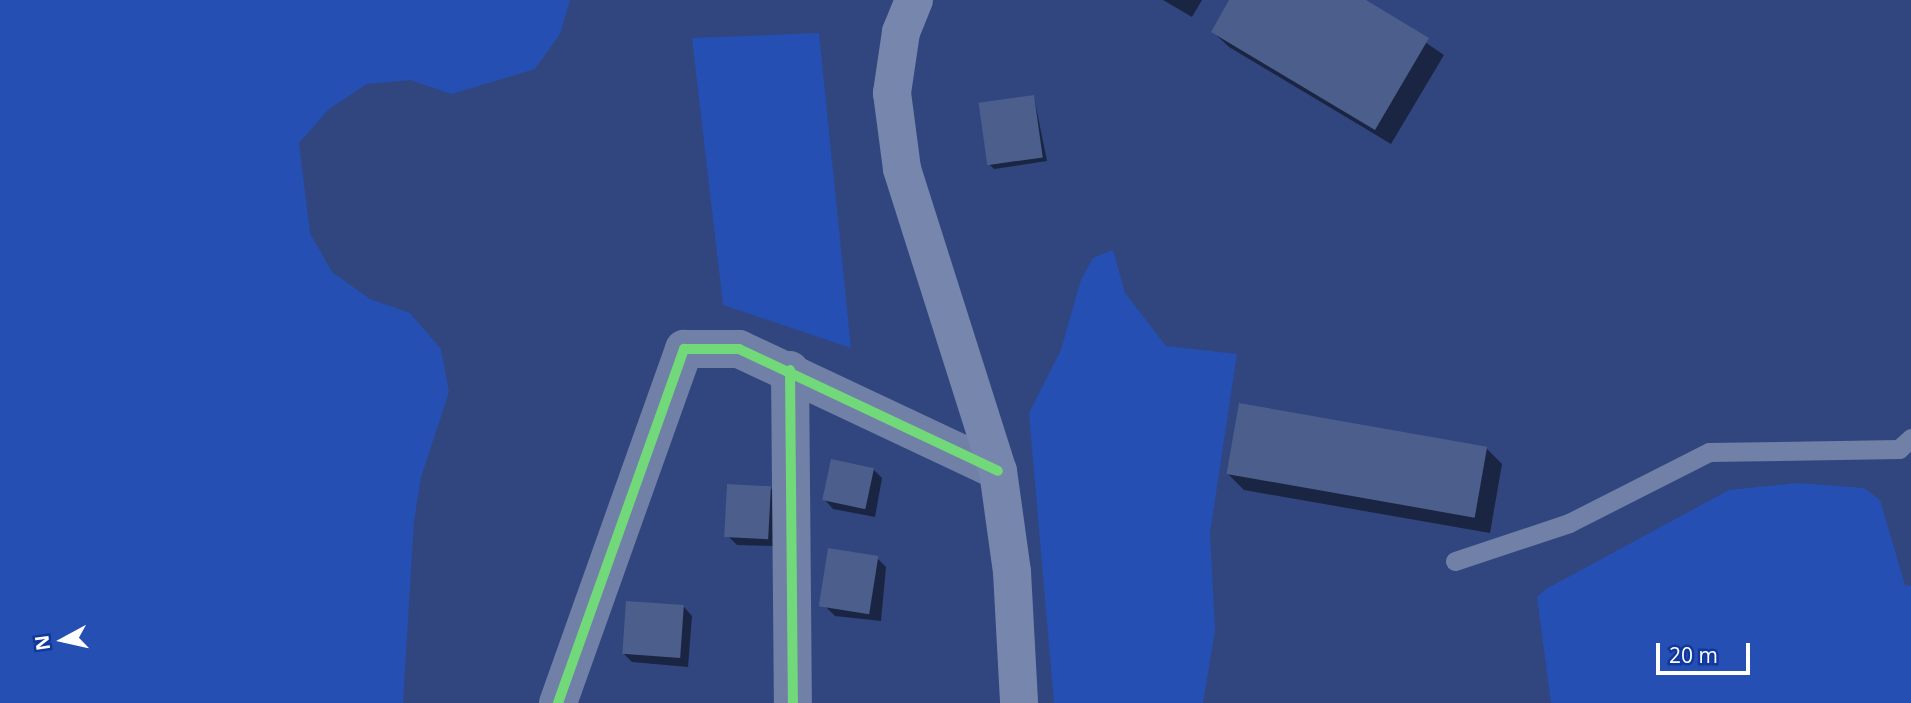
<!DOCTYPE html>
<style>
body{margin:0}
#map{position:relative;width:1911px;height:703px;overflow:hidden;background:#31467e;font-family:"Open Sans",sans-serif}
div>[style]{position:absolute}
.green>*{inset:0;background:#254fb3}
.shadow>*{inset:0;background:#0007}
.building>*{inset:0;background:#4c5e8b;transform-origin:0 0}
.lane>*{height:19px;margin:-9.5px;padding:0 9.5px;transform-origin:9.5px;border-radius:9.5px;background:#7180a7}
.street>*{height:38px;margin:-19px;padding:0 19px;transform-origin:19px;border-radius:19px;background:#7180a7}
.secondary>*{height:38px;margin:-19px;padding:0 19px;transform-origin:19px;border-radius:19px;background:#7786ac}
.cycleway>*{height:10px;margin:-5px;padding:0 5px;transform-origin:5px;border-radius:5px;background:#71d979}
span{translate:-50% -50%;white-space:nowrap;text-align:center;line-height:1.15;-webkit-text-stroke:5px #11389d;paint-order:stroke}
.north{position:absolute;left:28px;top:605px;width:70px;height:70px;-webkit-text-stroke:5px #11389d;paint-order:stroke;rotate:262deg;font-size:19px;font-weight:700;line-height:28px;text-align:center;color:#fff}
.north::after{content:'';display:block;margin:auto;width:24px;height:32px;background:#fff;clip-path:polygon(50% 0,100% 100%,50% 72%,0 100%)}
.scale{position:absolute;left:1656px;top:643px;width:94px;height:32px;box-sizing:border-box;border:4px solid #fff;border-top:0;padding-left:9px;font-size:21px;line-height:24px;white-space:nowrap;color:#fff;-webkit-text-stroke:5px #11389d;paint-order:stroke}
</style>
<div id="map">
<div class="green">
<div style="clip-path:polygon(0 0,570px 0,560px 34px,535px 69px,452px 94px,410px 80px,367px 84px,329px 109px,299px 143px,310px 233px,332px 272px,370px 299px,410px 313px,441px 349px,449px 392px,421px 477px,414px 521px,403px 703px,0 703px)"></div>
<div style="clip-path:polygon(819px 33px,851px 348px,723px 305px,692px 38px)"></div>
<div style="clip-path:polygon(1113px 250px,1125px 293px,1166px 346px,1237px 354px,1210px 533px,1215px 631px,1203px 703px,1054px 703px,1029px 413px,1061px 350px,1081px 280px,1093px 258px)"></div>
<div style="clip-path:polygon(1797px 483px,1864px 488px,1880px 500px,1905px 585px,1911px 586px,1911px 703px,1551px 703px,1537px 597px,1546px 589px,1729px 490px)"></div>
</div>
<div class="shadow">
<div style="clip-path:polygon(1163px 0,1202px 0,1192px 17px)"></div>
<div style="clip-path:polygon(1231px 0,1363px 0,1444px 55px,1391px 144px,1229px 47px,1213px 32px)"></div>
<div style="clip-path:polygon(1034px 97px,1047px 161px,994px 169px,990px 165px)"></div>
<div style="clip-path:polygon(1486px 448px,1502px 464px,1490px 533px,1244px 490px,1228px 474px)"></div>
<div style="clip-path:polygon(873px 469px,882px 478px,875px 517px,833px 509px,825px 500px)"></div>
<div style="clip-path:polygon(770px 488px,779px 496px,777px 546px,737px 545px,728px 536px)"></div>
<div style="clip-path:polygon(877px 558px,886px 567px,881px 621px,835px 616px,826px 607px)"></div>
<div style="clip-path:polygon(684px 607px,692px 616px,688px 667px,632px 662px,624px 654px)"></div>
</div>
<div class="building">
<div style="clip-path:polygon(1229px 0,1366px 0,1429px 38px,1375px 130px,1211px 32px)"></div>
<div style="left:1034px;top:95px;width:63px;height:56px;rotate:82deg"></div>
<div style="left:1239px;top:403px;width:252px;height:72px;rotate:10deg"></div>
<div style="left:831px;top:459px;width:44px;height:42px;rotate:12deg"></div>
<div style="left:727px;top:484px;width:44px;height:53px;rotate:3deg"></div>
<div style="left:828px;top:548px;width:51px;height:59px;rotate:9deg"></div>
<div style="left:626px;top:601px;width:58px;height:53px;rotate:4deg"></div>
</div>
<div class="lane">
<div style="left:1455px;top:561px;width:120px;rotate:-18.4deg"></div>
<div style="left:1569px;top:523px;width:157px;rotate:-26.9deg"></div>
<div style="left:1709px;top:452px;width:190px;rotate:-0.9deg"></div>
<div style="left:1899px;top:449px;width:16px;rotate:-43deg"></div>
</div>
<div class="street">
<div style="left:790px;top:370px;width:333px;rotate:89.5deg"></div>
<div style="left:558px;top:703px;width:376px;rotate:-70.4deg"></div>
<div style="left:684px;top:349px;width:55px"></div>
<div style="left:739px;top:349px;width:286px;rotate:25.2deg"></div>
</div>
<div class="secondary">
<div style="left:914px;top:0;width:35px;rotate:112deg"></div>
<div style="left:901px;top:32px;width:62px;rotate:98.4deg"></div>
<div style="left:892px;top:93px;width:77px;rotate:82.5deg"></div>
<div style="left:902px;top:169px;width:317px;rotate:72.4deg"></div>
<div style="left:998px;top:471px;width:102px;rotate:82.1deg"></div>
<div style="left:1012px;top:572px;width:131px;rotate:86.9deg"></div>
</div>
<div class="cycleway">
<div style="left:790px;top:370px;width:333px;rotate:89.5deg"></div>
<div style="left:558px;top:703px;width:376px;rotate:-70.4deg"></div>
<div style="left:684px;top:349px;width:55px"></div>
<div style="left:739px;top:349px;width:286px;rotate:25.2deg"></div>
</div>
<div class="north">N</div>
<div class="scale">20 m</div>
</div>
